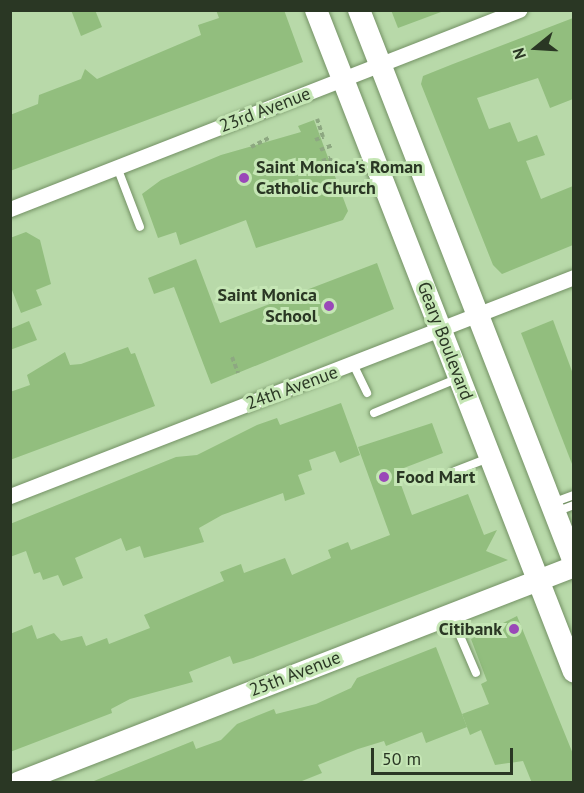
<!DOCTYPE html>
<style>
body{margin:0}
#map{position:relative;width:584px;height:793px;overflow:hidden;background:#b8d9a9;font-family:"PT Sans",sans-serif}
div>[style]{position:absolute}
.building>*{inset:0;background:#92be7e}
.path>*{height:4px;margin-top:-2px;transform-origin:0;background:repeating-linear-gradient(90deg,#8da881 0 4.5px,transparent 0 7.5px)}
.roads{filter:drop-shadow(0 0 2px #739164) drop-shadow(0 0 2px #739164)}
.service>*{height:8px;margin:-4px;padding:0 4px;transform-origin:4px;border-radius:4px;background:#fff}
.minor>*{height:15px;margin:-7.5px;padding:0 7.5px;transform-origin:7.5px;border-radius:7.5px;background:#fff}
.secondary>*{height:21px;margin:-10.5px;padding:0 10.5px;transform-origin:10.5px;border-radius:10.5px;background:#fff}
.primary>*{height:22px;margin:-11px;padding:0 11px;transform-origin:11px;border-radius:11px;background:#fff}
.dots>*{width:16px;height:16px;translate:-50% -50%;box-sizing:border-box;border:3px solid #c5e6b5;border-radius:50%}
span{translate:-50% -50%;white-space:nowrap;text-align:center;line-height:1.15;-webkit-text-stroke:6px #c5e6b5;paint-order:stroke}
.street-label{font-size:18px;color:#2a3724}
.poi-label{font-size:18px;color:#2a3724;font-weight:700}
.left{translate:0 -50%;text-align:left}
.right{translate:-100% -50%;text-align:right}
.frame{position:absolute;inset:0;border:12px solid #2a3724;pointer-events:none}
.north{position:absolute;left:506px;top:18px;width:60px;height:60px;-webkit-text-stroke:4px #c5e6b5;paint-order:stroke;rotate:252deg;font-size:16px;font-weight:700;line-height:24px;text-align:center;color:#2a3724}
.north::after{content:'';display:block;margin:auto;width:21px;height:27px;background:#2a3724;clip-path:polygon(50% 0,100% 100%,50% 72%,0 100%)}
.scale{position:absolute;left:371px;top:748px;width:142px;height:27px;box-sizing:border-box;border:3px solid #2a3724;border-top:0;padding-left:8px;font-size:18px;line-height:21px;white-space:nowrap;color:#2a3724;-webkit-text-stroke:4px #c5e6b5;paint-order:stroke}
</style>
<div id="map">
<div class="building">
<div style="clip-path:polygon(71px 10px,95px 10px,102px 27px,81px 36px)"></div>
<div style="clip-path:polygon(216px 10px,284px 10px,303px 62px,10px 171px,10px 115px,38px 104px,39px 95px,81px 79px,85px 69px,97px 79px,201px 35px,198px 25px,219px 18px)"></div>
<div style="clip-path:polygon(391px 10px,441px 10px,441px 12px,398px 28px)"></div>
<div style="clip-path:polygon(573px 18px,573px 99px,550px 108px,538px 78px,477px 98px,489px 129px,510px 122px,518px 142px,537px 135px,545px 155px,526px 161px,541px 199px,573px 186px,573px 245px,502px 274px,493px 265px,421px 84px,423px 76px,453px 64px)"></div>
<div style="clip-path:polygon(314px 120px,348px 211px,343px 220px,256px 248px,246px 220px,180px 245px,176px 232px,158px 238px,142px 194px,161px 180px,221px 155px,301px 132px,298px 126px)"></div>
<div style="clip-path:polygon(26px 232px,40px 240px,51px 284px,36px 290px,42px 305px,21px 313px,10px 285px,10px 238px)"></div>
<div style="clip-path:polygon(196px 259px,220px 323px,377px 263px,394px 309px,211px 384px,174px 287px,154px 294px,148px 278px)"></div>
<div style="clip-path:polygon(553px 320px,573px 374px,572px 464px,521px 333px)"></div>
<div style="clip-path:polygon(29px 321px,37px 340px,10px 350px,10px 329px)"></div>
<div style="clip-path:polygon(128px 347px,131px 354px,135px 353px,155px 406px,10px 460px,10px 392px,30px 385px,27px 375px,65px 352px,70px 365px,81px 364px)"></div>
<div style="clip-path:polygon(341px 403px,360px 455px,340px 463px,335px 451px,309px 460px,312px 470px,298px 475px,305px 494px,285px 501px,283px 493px,222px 515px,199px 528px,204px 542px,144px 558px,140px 546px,126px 551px,121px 538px,75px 558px,83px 578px,63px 586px,58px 575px,43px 580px,40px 572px,34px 574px,26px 551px,10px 557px,10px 524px,176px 457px,197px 455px,257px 425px,277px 418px,280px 425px)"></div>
<div style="clip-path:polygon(432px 423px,443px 453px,396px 471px,412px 515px,468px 494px,484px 535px,497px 530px,486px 551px,508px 560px,253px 658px,233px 664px,230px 656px,189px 672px,193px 682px,130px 699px,111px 709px,112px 713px,10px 752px,10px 634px,32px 625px,37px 639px,54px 633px,61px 641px,82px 636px,86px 646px,107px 638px,109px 644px,150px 628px,144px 615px,224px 581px,220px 572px,241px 564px,244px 573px,285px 558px,292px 575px,331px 558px,328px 550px,348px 542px,351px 550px,390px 535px,358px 447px)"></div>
<div style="clip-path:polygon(517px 616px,573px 754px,573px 783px,532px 783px,523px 761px,495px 765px,481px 730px,470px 735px,462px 714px,489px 704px,481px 684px,487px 681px,471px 639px)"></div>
<div style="clip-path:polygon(436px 647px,467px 727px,426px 743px,422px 732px,386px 746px,384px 741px,358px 749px,318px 765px,322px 773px,297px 783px,89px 783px,193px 741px,196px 749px,221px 740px,237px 724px,274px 709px,276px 714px,316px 704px,351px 688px,357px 678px)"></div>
</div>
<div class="path">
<div style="left:315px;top:140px;width:9px;rotate:-21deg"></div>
<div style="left:323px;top:137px;width:19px;rotate:-108deg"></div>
<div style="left:251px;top:147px;width:20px;rotate:-27deg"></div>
<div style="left:320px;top:150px;width:14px;rotate:-21deg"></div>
<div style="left:322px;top:161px;width:9px;rotate:-21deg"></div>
<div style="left:330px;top:158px;width:16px;rotate:72deg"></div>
<div style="left:232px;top:357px;width:17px;rotate:69deg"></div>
</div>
<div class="roads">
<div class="service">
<div style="left:117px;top:167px;width:64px;rotate:69deg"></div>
<div style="left:354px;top:366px;width:30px;rotate:64deg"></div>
<div style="left:374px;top:413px;width:89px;rotate:-22.5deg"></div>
<div style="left:455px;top:471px;width:36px;rotate:-21deg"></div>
<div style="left:552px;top:503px;width:23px;rotate:-20deg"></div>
<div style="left:558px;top:511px;width:17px;rotate:-21deg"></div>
<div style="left:451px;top:615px;width:63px;rotate:66.7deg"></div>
</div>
<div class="minor">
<div style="left:10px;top:209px;width:547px;rotate:-21.35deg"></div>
<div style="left:10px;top:496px;width:605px;rotate:-21.22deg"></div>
</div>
<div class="secondary">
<div style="left:17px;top:782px;width:597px;rotate:-21.2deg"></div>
</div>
<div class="primary">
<div style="left:316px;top:10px;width:710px;rotate:68.71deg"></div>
<div style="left:359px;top:10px;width:592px;rotate:68.72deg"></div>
</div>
</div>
<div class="dots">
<div style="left:244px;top:178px;background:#9a48b8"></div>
<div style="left:329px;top:306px;background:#9a48b8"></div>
<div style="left:384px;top:477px;background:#9a48b8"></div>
<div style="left:514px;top:629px;background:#9a48b8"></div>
</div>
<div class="street-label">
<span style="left:265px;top:110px;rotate:-21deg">23rd Avenue</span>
<span style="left:445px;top:341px;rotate:69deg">Geary Boulevard</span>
<span style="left:292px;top:388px;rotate:-20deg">24th Avenue</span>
<span style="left:295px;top:674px;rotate:-21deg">25th Avenue</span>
</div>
<div class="poi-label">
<span class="left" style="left:256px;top:178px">Saint Monica's Roman<br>Catholic Church</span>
<span class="right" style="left:317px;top:306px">Saint Monica<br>School</span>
<span class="left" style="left:396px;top:477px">Food Mart</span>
<span class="right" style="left:502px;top:629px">Citibank</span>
</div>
<div class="frame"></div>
<div class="north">N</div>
<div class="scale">50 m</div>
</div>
